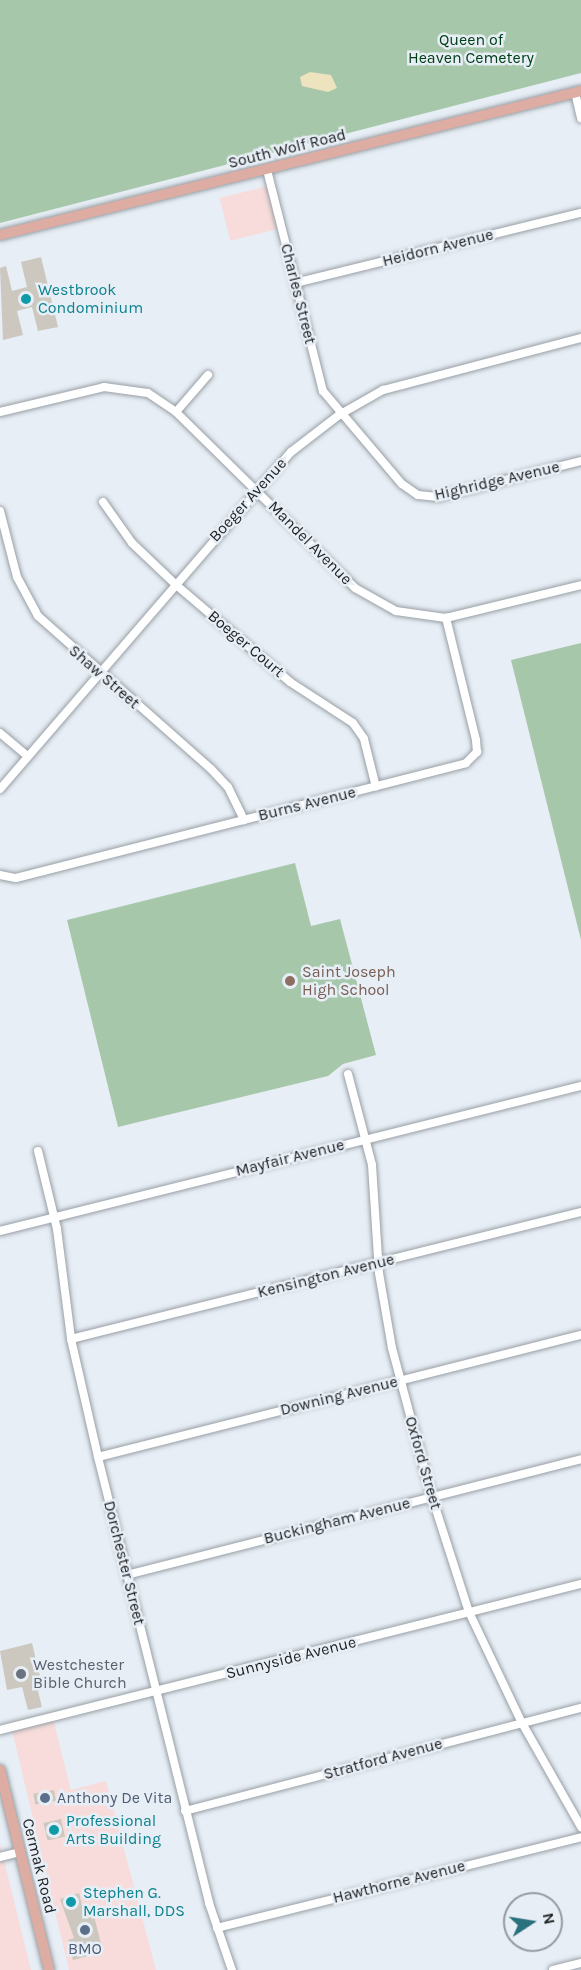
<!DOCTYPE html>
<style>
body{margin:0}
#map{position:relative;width:581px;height:1970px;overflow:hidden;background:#e7eef5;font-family:Karla,sans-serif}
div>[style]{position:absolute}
.commercial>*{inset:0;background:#f7dcdb;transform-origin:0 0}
.green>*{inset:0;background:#a7c7ab}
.sand>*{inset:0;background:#ede3be}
.building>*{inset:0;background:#ccc7bf;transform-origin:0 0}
.roads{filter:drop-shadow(0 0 2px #989fa5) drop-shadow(0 0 2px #989fa5)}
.minor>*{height:8px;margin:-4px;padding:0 4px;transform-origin:4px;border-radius:4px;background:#fff}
.major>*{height:10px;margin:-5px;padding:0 5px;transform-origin:5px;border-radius:5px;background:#ddada4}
.dots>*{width:16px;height:16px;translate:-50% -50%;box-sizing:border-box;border:3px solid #e7eef5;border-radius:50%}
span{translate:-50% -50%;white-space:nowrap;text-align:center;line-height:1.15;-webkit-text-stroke:5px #e7eef5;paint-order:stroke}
.park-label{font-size:16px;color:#004016}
.street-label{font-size:16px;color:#1d1f22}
.culture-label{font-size:16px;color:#0d838f}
.left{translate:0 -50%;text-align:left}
.education-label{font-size:16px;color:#785e54}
.worship-label{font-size:16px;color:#5b616d}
.service-label{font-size:16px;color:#4e5e75}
.north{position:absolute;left:503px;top:1892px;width:60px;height:60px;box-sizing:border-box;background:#e7eef5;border:2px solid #969ba1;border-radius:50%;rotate:78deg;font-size:16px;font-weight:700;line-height:24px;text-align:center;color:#1d1f22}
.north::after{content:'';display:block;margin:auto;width:21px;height:27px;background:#2a717e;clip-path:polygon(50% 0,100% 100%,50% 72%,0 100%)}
</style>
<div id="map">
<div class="commercial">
<div style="left:272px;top:185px;width:44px;height:54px;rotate:76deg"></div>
<div style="clip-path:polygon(53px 1719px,71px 1790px,106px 1781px,156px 1970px,69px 1970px,12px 1730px)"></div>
<div style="clip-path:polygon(0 1844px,31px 1970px,0 1970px)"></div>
</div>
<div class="green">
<div style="clip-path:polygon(0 0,581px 0,581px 73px,0 223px)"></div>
<div style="clip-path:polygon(581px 643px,581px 940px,511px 660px)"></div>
<div style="clip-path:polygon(295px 863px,311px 926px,340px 919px,376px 1055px,343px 1064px,328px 1076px,118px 1127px,67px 920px)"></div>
</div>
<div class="sand">
<div style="clip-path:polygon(310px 72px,331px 75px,337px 88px,328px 92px,302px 86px,300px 77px)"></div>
</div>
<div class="building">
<div style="clip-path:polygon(41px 257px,58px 327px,38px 331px,32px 307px,17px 311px,23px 335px,3px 340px,0 268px,6px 266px,12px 291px,27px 287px,21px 262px)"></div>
<div style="clip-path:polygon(32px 1643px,43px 1689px,38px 1691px,42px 1707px,28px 1710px,22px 1687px,7px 1690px,0 1651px)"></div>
<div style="left:54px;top:1790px;width:11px;height:21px;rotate:80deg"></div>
<div style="left:61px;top:1819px;width:18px;height:18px;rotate:77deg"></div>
<div style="clip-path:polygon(79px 1893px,85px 1918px,94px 1916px,103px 1952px,73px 1960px,68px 1940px,74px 1938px,60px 1899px)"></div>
</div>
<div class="roads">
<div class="minor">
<div style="left:575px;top:92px;width:27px;rotate:77deg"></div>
<div style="left:267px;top:170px;width:228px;rotate:75.8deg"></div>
<div style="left:323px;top:391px;width:122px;rotate:49.7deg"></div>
<div style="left:402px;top:484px;width:19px;rotate:35deg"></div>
<div style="left:418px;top:495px;width:20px;rotate:6deg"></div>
<div style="left:438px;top:497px;width:147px;rotate:-14.1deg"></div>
<div style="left:295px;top:283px;width:294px;rotate:-13.8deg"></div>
<div style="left:0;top:412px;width:107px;rotate:-13.5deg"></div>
<div style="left:104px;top:387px;width:44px;rotate:7.8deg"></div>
<div style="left:148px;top:393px;width:34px;rotate:34deg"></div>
<div style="left:176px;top:412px;width:251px;rotate:44.5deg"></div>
<div style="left:355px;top:588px;width:47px;rotate:29.3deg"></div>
<div style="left:396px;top:611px;width:50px;rotate:8deg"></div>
<div style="left:446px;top:618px;width:139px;rotate:-13.7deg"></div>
<div style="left:176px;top:412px;width:49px;rotate:-49.1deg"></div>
<div style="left:103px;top:502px;width:50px;rotate:54.7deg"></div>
<div style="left:132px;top:543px;width:59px;rotate:43.6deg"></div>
<div style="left:175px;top:584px;width:151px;rotate:40.4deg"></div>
<div style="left:290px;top:682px;width:75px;rotate:33.1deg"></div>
<div style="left:353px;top:723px;width:19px;rotate:55deg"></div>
<div style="left:364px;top:739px;width:49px;rotate:76deg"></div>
<div style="left:0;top:511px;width:68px;rotate:75.6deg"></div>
<div style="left:17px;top:577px;width:44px;rotate:61.7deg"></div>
<div style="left:38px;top:616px;width:231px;rotate:41.5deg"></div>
<div style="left:211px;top:769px;width:25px;rotate:47deg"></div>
<div style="left:228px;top:787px;width:37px;rotate:64deg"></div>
<div style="left:0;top:733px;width:35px;rotate:40deg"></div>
<div style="left:0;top:789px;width:445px;rotate:-49.2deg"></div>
<div style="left:291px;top:452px;width:61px;rotate:-37.6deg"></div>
<div style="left:339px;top:415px;width:51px;rotate:-29.6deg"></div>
<div style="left:383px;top:390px;width:205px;rotate:-14.7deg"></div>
<div style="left:0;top:875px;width:16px;rotate:11deg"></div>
<div style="left:16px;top:878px;width:464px;rotate:-14.3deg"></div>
<div style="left:466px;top:763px;width:16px;rotate:-45deg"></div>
<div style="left:477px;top:752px;width:12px;rotate:-95deg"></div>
<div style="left:476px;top:740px;width:126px;rotate:-103.8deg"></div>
<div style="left:348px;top:1074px;width:94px;rotate:75.2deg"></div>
<div style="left:372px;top:1165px;width:108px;rotate:86.3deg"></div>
<div style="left:379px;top:1273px;width:76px;rotate:80.2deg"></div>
<div style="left:392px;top:1348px;width:154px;rotate:75deg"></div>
<div style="left:432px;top:1497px;width:121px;rotate:72.2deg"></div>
<div style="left:469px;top:1612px;width:123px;rotate:64.5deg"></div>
<div style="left:522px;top:1723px;width:120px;rotate:60.4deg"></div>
<div style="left:38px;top:1151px;width:80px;rotate:76.3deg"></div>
<div style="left:57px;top:1229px;width:111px;rotate:82.7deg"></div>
<div style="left:71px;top:1339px;width:121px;rotate:77.1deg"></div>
<div style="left:98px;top:1457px;width:460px;rotate:76deg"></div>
<div style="left:209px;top:1903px;width:71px;rotate:71.1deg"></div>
<div style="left:0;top:1231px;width:599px;rotate:-14.01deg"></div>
<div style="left:71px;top:1339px;width:526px;rotate:-13.98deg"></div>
<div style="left:98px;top:1457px;width:498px;rotate:-14.2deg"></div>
<div style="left:127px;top:1575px;width:469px;rotate:-14.3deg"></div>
<div style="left:0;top:1730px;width:599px;rotate:-14.11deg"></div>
<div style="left:185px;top:1811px;width:409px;rotate:-14.6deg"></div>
<div style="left:0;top:1857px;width:21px;rotate:-14deg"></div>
<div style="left:217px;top:1928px;width:375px;rotate:-14deg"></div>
<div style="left:553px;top:1970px;width:29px;rotate:-14deg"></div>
</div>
<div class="major">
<div style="left:0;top:235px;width:599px;rotate:-13.92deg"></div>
<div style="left:0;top:1770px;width:206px;rotate:76.2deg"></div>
</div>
</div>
<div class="dots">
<div style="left:26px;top:299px;background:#0f9aa8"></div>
<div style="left:290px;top:981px;background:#8d6e63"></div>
<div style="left:21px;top:1674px;background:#6b7280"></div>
<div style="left:45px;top:1798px;background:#5c6f8a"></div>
<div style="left:54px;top:1830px;background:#0f9aa8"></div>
<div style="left:71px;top:1902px;background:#0f9aa8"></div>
<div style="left:85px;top:1930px;background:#5c6f8a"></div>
</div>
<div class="park-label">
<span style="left:471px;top:49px">Queen of<br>Heaven Cemetery</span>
</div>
<div class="street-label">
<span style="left:287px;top:149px;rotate:-14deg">South Wolf Road</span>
<span style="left:438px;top:248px;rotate:-14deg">Heidorn Avenue</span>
<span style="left:298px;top:294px;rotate:76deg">Charles Street</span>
<span style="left:497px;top:481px;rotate:-13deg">Highridge Avenue</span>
<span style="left:248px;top:500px;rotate:-48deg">Boeger Avenue</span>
<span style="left:310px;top:543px;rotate:45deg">Mandel Avenue</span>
<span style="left:246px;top:644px;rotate:40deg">Boeger Court</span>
<span style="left:104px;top:677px;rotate:41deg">Shaw Street</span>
<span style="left:307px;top:804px;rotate:-14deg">Burns Avenue</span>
<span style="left:290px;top:1158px;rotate:-14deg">Mayfair Avenue</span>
<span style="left:326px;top:1276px;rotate:-14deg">Kensington Avenue</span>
<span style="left:339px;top:1396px;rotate:-14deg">Downing Avenue</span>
<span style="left:423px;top:1463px;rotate:74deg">Oxford Street</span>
<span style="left:337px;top:1521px;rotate:-14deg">Buckingham Avenue</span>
<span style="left:124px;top:1563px;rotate:76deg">Dorchester Street</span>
<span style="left:291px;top:1658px;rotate:-14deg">Sunnyside Avenue</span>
<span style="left:383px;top:1759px;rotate:-15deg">Stratford Avenue</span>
<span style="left:39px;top:1866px;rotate:76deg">Cermak Road</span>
<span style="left:399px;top:1882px;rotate:-14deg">Hawthorne Avenue</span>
</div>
<div class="culture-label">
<span class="left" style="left:38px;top:299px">Westbrook<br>Condominium</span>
<span class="left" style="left:66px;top:1830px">Professional<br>Arts Building</span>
<span class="left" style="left:83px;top:1902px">Stephen G.<br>Marshall, DDS</span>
</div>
<div class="education-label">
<span class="left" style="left:302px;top:981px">Saint Joseph<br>High School</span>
</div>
<div class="worship-label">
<span class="left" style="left:33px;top:1674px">Westchester<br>Bible Church</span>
</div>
<div class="service-label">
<span class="left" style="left:57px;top:1798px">Anthony De Vita</span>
<span style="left:85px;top:1949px">BMO</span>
</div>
<div class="north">N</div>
</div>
